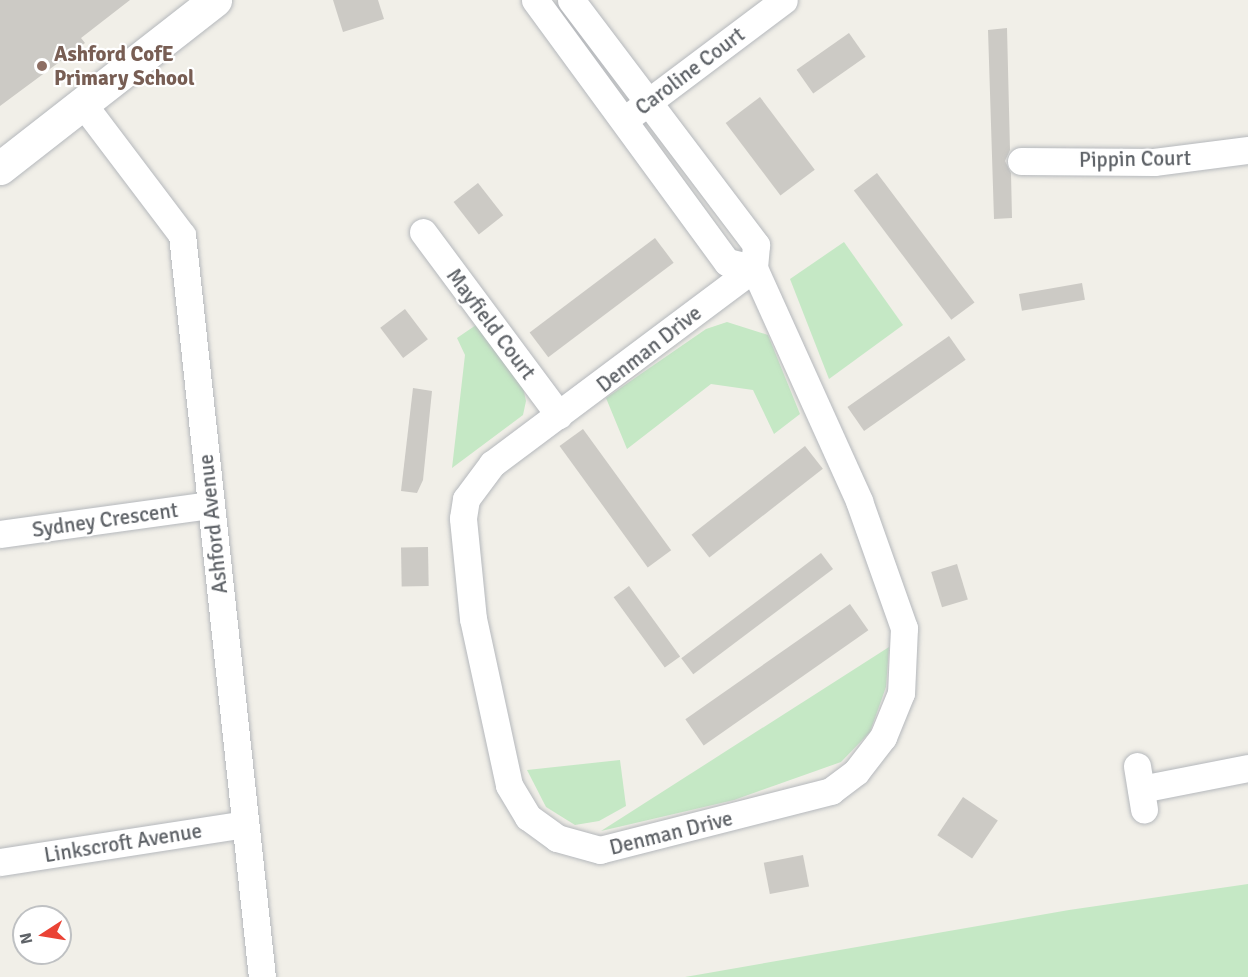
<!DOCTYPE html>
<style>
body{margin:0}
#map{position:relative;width:1248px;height:977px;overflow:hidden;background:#f1efe8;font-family:Signika,sans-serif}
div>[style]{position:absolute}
.green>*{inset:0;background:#c5e8c5}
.building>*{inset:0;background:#cccac5;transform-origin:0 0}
.roads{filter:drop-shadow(0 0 2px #b5b8bc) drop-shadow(0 0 2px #b5b8bc)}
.street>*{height:27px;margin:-13.5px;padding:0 13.5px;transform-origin:13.5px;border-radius:13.5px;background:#fff}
.secondary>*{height:33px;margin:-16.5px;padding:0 16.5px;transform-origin:16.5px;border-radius:16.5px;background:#fff}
.dots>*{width:16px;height:16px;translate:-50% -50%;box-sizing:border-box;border:3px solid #fff;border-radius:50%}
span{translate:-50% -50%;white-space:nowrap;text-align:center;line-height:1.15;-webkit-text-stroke:4.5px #fff;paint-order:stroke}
.education-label{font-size:21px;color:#785e54;font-weight:700}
.left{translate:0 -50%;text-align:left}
.street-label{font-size:21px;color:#5f6368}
.north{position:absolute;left:12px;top:905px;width:60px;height:60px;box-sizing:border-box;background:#fff;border:2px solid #bfc1c3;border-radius:50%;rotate:258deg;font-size:16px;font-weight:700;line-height:24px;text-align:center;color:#5f6368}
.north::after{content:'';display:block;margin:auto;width:21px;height:27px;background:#ea4335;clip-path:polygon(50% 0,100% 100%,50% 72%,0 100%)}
</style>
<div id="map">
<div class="green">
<div style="clip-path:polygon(844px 242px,903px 325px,829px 379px,790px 279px)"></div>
<div style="clip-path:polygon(727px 322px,768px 335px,800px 414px,774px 434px,753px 390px,711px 384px,627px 449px,606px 398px,706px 329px)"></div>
<div style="clip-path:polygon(476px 325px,523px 387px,526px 401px,523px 415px,452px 468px,465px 355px,457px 338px)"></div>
<div style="clip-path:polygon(889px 647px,886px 687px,870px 732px,841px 762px,734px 800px,601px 831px)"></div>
<div style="clip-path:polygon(620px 760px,626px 806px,599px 821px,575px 825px,546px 807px,527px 770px)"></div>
<div style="clip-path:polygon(1248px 884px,1248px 977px,685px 977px,1069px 910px)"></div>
</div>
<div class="building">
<div style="clip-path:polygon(0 0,130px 0,81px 38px,85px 43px,0 106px)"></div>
<div style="clip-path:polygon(333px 0,378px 0,384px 19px,343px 32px)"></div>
<div style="clip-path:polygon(1007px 28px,1010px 150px,1005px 161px,1011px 173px,1012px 218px,994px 219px,988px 30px)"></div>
<div style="left:849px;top:33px;width:29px;height:64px;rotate:55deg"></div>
<div style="left:760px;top:97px;width:91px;height:43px;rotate:53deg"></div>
<div style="left:877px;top:173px;width:162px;height:29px;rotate:53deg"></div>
<div style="left:478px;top:183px;width:41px;height:31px;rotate:52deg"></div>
<div style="left:655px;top:238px;width:31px;height:157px;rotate:53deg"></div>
<div style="left:1082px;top:283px;width:17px;height:64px;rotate:80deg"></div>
<div style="left:405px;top:309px;width:38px;height:31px;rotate:53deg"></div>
<div style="left:949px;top:336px;width:29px;height:124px;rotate:55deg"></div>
<div style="clip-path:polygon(413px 388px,432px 391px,423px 480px,417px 493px,401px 491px)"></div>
<div style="left:583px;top:429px;width:150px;height:29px;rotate:54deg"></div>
<div style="left:805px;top:446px;width:29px;height:144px;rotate:52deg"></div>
<div style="left:428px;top:547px;width:39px;height:27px;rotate:89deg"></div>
<div style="left:821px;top:553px;width:20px;height:175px;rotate:53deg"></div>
<div style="left:957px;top:564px;width:37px;height:27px;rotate:73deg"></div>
<div style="left:629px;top:586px;width:87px;height:19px;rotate:54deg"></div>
<div style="left:850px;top:604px;width:32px;height:201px;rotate:55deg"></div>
<div style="left:963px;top:797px;width:42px;height:46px;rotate:34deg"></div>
<div style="left:803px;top:855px;width:32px;height:40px;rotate:79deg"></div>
</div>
<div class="roads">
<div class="street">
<div style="left:535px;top:0;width:325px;rotate:53.8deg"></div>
<div style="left:727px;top:262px;width:28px;rotate:13deg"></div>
<div style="left:571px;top:0;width:307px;rotate:52.9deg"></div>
<div style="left:756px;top:245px;width:23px;rotate:95deg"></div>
<div style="left:754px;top:268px;width:256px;rotate:65.7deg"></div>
<div style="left:859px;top:501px;width:135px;rotate:70.5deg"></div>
<div style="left:904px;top:628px;width:65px;rotate:92.6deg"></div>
<div style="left:901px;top:693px;width:48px;rotate:112.2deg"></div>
<div style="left:883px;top:737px;width:44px;rotate:127.6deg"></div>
<div style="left:856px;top:772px;width:31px;rotate:143deg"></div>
<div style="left:831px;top:791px;width:238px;rotate:165.7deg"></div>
<div style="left:600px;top:850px;width:45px;rotate:-164.4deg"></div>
<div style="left:557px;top:838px;width:36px;rotate:-144deg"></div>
<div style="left:528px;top:817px;width:37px;rotate:-121deg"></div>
<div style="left:509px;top:785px;width:170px;rotate:-102.2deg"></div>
<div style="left:473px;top:619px;width:101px;rotate:-95.7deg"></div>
<div style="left:463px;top:518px;width:19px;rotate:-81deg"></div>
<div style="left:466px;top:499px;width:44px;rotate:-53.4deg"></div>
<div style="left:492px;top:464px;width:327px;rotate:-36.8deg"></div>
<div style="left:83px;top:104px;width:164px;rotate:52.9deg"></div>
<div style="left:182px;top:235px;width:746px;rotate:83.85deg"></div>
<div style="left:631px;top:115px;width:191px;rotate:-36.9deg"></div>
<div style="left:1021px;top:161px;width:133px;rotate:0.4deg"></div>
<div style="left:1154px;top:162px;width:95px;rotate:-7.3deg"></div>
<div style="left:423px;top:232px;width:228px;rotate:53.4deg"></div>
<div style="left:0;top:534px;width:212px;rotate:-7.9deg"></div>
<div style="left:1137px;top:766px;width:44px;rotate:80.8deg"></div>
<div style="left:1141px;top:789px;width:109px;rotate:-11.1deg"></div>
<div style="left:0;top:862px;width:248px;rotate:-8.8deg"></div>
</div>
<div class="secondary">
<div style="left:0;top:168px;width:273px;rotate:-38deg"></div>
</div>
</div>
<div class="dots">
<div style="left:42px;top:66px;background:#8d6e63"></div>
</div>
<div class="education-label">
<span class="left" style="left:54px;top:66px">Ashford CofE<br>Primary School</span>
</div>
<div class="street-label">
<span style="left:690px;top:71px;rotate:-37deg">Caroline Court</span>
<span style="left:1135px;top:159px;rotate:-1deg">Pippin Court</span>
<span style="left:491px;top:324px;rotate:53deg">Mayfield Court</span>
<span style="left:649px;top:349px;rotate:-38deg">Denman Drive</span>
<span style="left:105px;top:520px;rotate:-8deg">Sydney Crescent</span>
<span style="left:213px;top:524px;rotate:-96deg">Ashford Avenue</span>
<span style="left:671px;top:833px;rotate:-14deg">Denman Drive</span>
<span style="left:123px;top:843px;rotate:-9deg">Linkscroft Avenue</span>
</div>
<div class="north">N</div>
</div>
